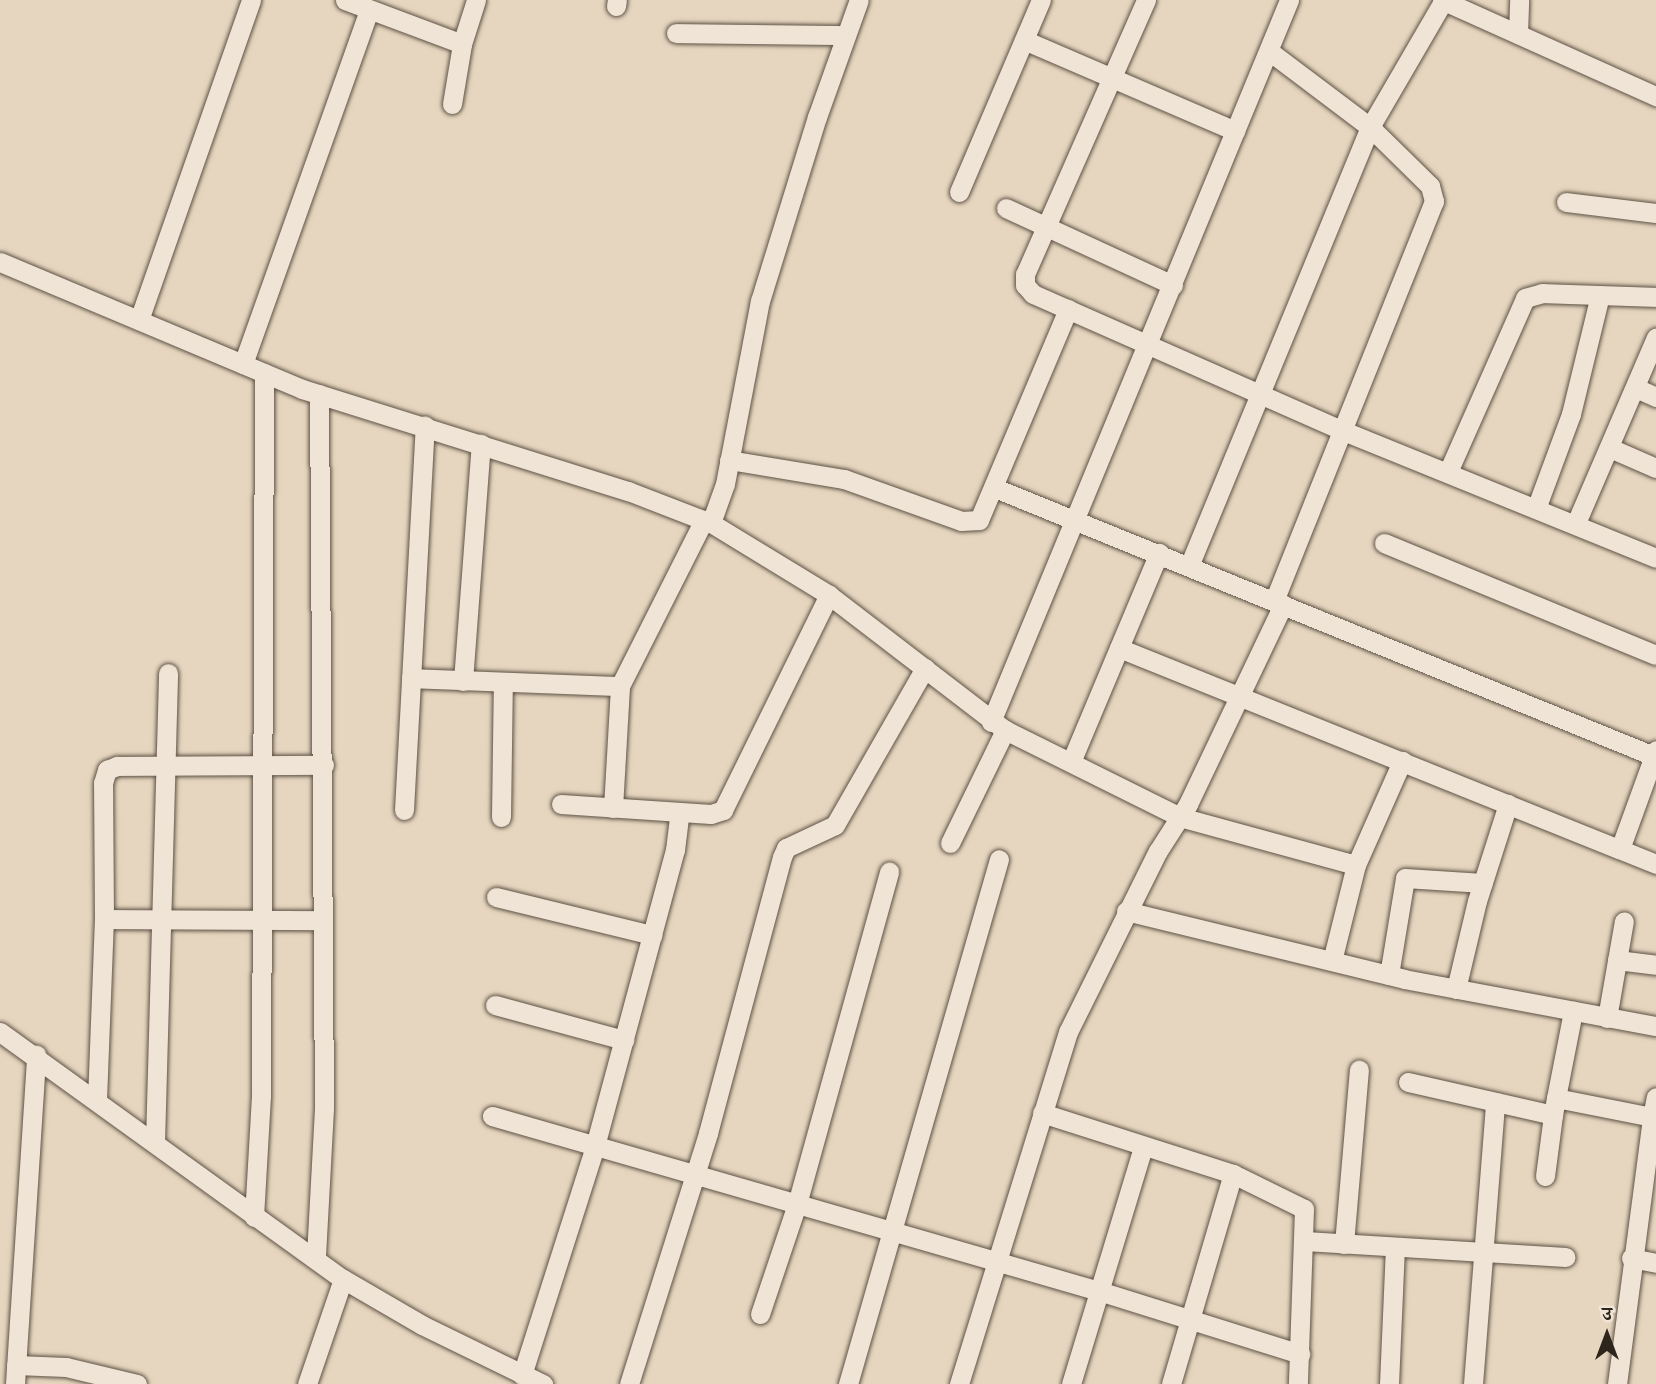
<!DOCTYPE html>
<meta charset="utf-8">
<style>
body{margin:0}
#map{position:relative;width:1656px;height:1384px;overflow:hidden;background:#e7d6bf;font-family:Alegreya,"Noto Serif Devanagari",serif}
div>[style]{position:absolute}
.roads{filter:drop-shadow(0 0 2px #5c5245) drop-shadow(0 0 2px #5c5245)}
.minor>*{height:19px;margin:-9.5px;padding:0 9.5px;transform-origin:9.5px;border-radius:9.5px;background:#efe4d5}
span{translate:-50% -50%;white-space:nowrap;text-align:center;line-height:1.15;-webkit-text-stroke:5px #efe4d5;paint-order:stroke}
.north{position:absolute;left:1572px;top:1300px;width:70px;height:70px;-webkit-text-stroke:5px #efe4d5;paint-order:stroke;rotate:0deg;font-size:19px;font-weight:700;line-height:28px;text-align:center;color:#2e261c}
.north::after{content:'';display:block;margin:auto;width:24px;height:32px;background:#2e261c;clip-path:polygon(50% 0,100% 100%,50% 72%,0 100%)}
</style>
<div id="map">
<div class="roads">
<div class="minor">
<div style="left:345px;top:0;width:125px;rotate:20.6deg"></div>
<div style="left:1146px;top:0;width:300px;rotate:113.8deg"></div>
<div style="left:1025px;top:274px;width:11px;rotate:90deg"></div>
<div style="left:1025px;top:285px;width:12px;rotate:48deg"></div>
<div style="left:1033px;top:294px;width:337px;rotate:23.8deg"></div>
<div style="left:1341px;top:430px;width:340px;rotate:22.1deg"></div>
<div style="left:1442px;top:0;width:235px;rotate:24.2deg"></div>
<div style="left:616px;top:6px;width:6px;rotate:-81deg"></div>
<div style="left:676px;top:33px;width:170px;rotate:0.7deg"></div>
<div style="left:1518px;top:34px;width:34px;rotate:-88deg"></div>
<div style="left:1024px;top:40px;width:230px;rotate:23.3deg"></div>
<div style="left:1269px;top:51px;width:126px;rotate:37deg"></div>
<div style="left:1370px;top:127px;width:84px;rotate:44.5deg"></div>
<div style="left:1430px;top:186px;width:16px;rotate:75deg"></div>
<div style="left:1434px;top:201px;width:431px;rotate:111.8deg"></div>
<div style="left:452px;top:104px;width:61px;rotate:-80.5deg"></div>
<div style="left:462px;top:44px;width:46px;rotate:-72.3deg"></div>
<div style="left:959px;top:192px;width:209px;rotate:-66.9deg"></div>
<div style="left:1566px;top:202px;width:91px;rotate:7deg"></div>
<div style="left:1006px;top:208px;width:184px;rotate:24.8deg"></div>
<div style="left:0;top:262px;width:328px;rotate:22.8deg"></div>
<div style="left:302px;top:389px;width:342px;rotate:17.4deg"></div>
<div style="left:628px;top:491px;width:89px;rotate:21.1deg"></div>
<div style="left:711px;top:523px;width:138px;rotate:31.4deg"></div>
<div style="left:829px;top:595px;width:222px;rotate:37.5deg"></div>
<div style="left:1005px;top:730px;width:195px;rotate:26.4deg"></div>
<div style="left:1180px;top:817px;width:182px;rotate:15.3deg"></div>
<div style="left:139px;top:320px;width:339px;rotate:-70.7deg"></div>
<div style="left:243px;top:364px;width:376px;rotate:-70.4deg"></div>
<div style="left:1636px;top:388px;width:22px;rotate:24deg"></div>
<div style="left:1610px;top:448px;width:50px;rotate:23.5deg"></div>
<div style="left:729px;top:460px;width:117px;rotate:9.4deg"></div>
<div style="left:844px;top:479px;width:124px;rotate:19.7deg"></div>
<div style="left:961px;top:521px;width:18px;rotate:-3deg"></div>
<div style="left:979px;top:520px;width:229px;rotate:-67.1deg"></div>
<div style="left:1448px;top:472px;width:190px;rotate:-66.1deg"></div>
<div style="left:1525px;top:298px;width:18px;rotate:-16deg"></div>
<div style="left:1542px;top:293px;width:114px;rotate:2deg"></div>
<div style="left:995px;top:488px;width:714px;rotate:22.14deg"></div>
<div style="left:1537px;top:506px;width:98px;rotate:-69.7deg"></div>
<div style="left:1571px;top:414px;width:122px;rotate:-76.3deg"></div>
<div style="left:711px;top:523px;width:41px;rotate:-70.3deg"></div>
<div style="left:725px;top:484px;width:186px;rotate:-79.2deg"></div>
<div style="left:760px;top:301px;width:193px;rotate:-72.8deg"></div>
<div style="left:817px;top:117px;width:124px;rotate:-70.3deg"></div>
<div style="left:1576px;top:523px;width:202px;rotate:-66.7deg"></div>
<div style="left:1384px;top:543px;width:294px;rotate:22.4deg"></div>
<div style="left:1189px;top:566px;width:475px;rotate:-67.6deg"></div>
<div style="left:1370px;top:127px;width:147px;rotate:-59.8deg"></div>
<div style="left:1119px;top:648px;width:579px;rotate:21.91deg"></div>
<div style="left:411px;top:678px;width:209px;rotate:2.2deg"></div>
<div style="left:463px;top:681px;width:238px;rotate:-85.7deg"></div>
<div style="left:991px;top:722px;width:781px;rotate:-67.57deg"></div>
<div style="left:1071px;top:762px;width:227px;rotate:-67.2deg"></div>
<div style="left:561px;top:804px;width:150px;rotate:3.8deg"></div>
<div style="left:711px;top:814px;width:13px;rotate:-18deg"></div>
<div style="left:723px;top:810px;width:240px;rotate:-63.8deg"></div>
<div style="left:613px;top:808px;width:122px;rotate:-86.7deg"></div>
<div style="left:620px;top:686px;width:186px;rotate:-63.2deg"></div>
<div style="left:404px;top:810px;width:385px;rotate:-86.9deg"></div>
<div style="left:501px;top:817px;width:135px;rotate:-89.2deg"></div>
<div style="left:950px;top:843px;width:126px;rotate:-64deg"></div>
<div style="left:1620px;top:849px;width:105px;rotate:-70deg"></div>
<div style="left:496px;top:897px;width:161px;rotate:13.7deg"></div>
<div style="left:1126px;top:911px;width:286px;rotate:13.7deg"></div>
<div style="left:1404px;top:979px;width:256px;rotate:10.6deg"></div>
<div style="left:104px;top:919px;width:218px;rotate:0.3deg"></div>
<div style="left:1617px;top:960px;width:39px;rotate:7deg"></div>
<div style="left:1332px;top:961px;width:99px;rotate:-76deg"></div>
<div style="left:1356px;top:865px;width:114px;rotate:-66.1deg"></div>
<div style="left:1389px;top:975px;width:98px;rotate:-80.6deg"></div>
<div style="left:1405px;top:878px;width:78px;rotate:3.7deg"></div>
<div style="left:1456px;top:989px;width:90px;rotate:-76.6deg"></div>
<div style="left:1477px;top:901px;width:102px;rotate:-72.3deg"></div>
<div style="left:495px;top:1005px;width:134px;rotate:15.2deg"></div>
<div style="left:1607px;top:1018px;width:98px;rotate:-80.1deg"></div>
<div style="left:0;top:1032px;width:423px;rotate:35.8deg"></div>
<div style="left:343px;top:1279px;width:91px;rotate:30.2deg"></div>
<div style="left:422px;top:1325px;width:135px;rotate:26deg"></div>
<div style="left:1408px;top:1082px;width:149px;rotate:12.8deg"></div>
<div style="left:1553px;top:1115px;width:17px;rotate:-80deg"></div>
<div style="left:1556px;top:1098px;width:98px;rotate:11.2deg"></div>
<div style="left:1652px;top:1117px;width:20px;rotate:-79deg"></div>
<div style="left:1556px;top:1098px;width:89px;rotate:-78.9deg"></div>
<div style="left:97px;top:1100px;width:181px;rotate:-87.8deg"></div>
<div style="left:104px;top:919px;width:136px;rotate:-90.4deg"></div>
<div style="left:103px;top:783px;width:14px;rotate:-73deg"></div>
<div style="left:107px;top:770px;width:11px;rotate:-22deg"></div>
<div style="left:117px;top:766px;width:207px;rotate:-0.3deg"></div>
<div style="left:1042px;top:1113px;width:201px;rotate:17.7deg"></div>
<div style="left:1233px;top:1174px;width:79px;rotate:26.2deg"></div>
<div style="left:1304px;top:1209px;width:175px;rotate:92deg"></div>
<div style="left:492px;top:1116px;width:632px;rotate:16.08deg"></div>
<div style="left:1099px;top:1291px;width:211px;rotate:17.4deg"></div>
<div style="left:155px;top:1142px;width:469px;rotate:-88.4deg"></div>
<div style="left:1545px;top:1176px;width:62px;rotate:-82.5deg"></div>
<div style="left:254px;top:1217px;width:121px;rotate:-86.7deg"></div>
<div style="left:261px;top:1096px;width:723px;rotate:-89.76deg"></div>
<div style="left:1305px;top:1241px;width:261px;rotate:3.5deg"></div>
<div style="left:1344px;top:1244px;width:175px;rotate:-85.1deg"></div>
<div style="left:316px;top:1256px;width:147px;rotate:-86.9deg"></div>
<div style="left:324px;top:1109px;width:715px;rotate:-90.4deg"></div>
<div style="left:1631px;top:1258px;width:25px;rotate:11deg"></div>
<div style="left:760px;top:1314px;width:116px;rotate:-71.4deg"></div>
<div style="left:797px;top:1204px;width:345px;rotate:-74.5deg"></div>
<div style="left:16px;top:1365px;width:50px;rotate:2.3deg"></div>
<div style="left:66px;top:1367px;width:73px;rotate:13.5deg"></div>
<div style="left:522px;top:1375px;width:240px;rotate:-72.3deg"></div>
<div style="left:595px;top:1146px;width:307px;rotate:-74.9deg"></div>
<div style="left:675px;top:850px;width:38px;rotate:-83deg"></div>
<div style="left:15px;top:1384px;width:330px;rotate:-86.3deg"></div>
<div style="left:307px;top:1384px;width:111px;rotate:-71.1deg"></div>
<div style="left:629px;top:1384px;width:263px;rotate:-72.5deg"></div>
<div style="left:708px;top:1133px;width:286px;rotate:-75deg"></div>
<div style="left:782px;top:857px;width:10px;rotate:-66deg"></div>
<div style="left:786px;top:848px;width:54px;rotate:-25.1deg"></div>
<div style="left:835px;top:825px;width:181px;rotate:-60.2deg"></div>
<div style="left:848px;top:1384px;width:546px;rotate:-73.95deg"></div>
<div style="left:959px;top:1384px;width:368px;rotate:-72.8deg"></div>
<div style="left:1068px;top:1032px;width:202px;rotate:-63.6deg"></div>
<div style="left:1158px;top:851px;width:56px;rotate:-57.4deg"></div>
<div style="left:1188px;top:804px;width:221px;rotate:-64.5deg"></div>
<div style="left:1071px;top:1384px;width:248px;rotate:-73.1deg"></div>
<div style="left:1171px;top:1384px;width:219px;rotate:-73.6deg"></div>
<div style="left:1389px;top:1384px;width:137px;rotate:-87.5deg"></div>
<div style="left:1473px;top:1384px;width:283px;rotate:-85.5deg"></div>
<div style="left:1617px;top:1384px;width:269px;rotate:-82.5deg"></div>
</div>
</div>
<div class="north">उ</div>
</div>
